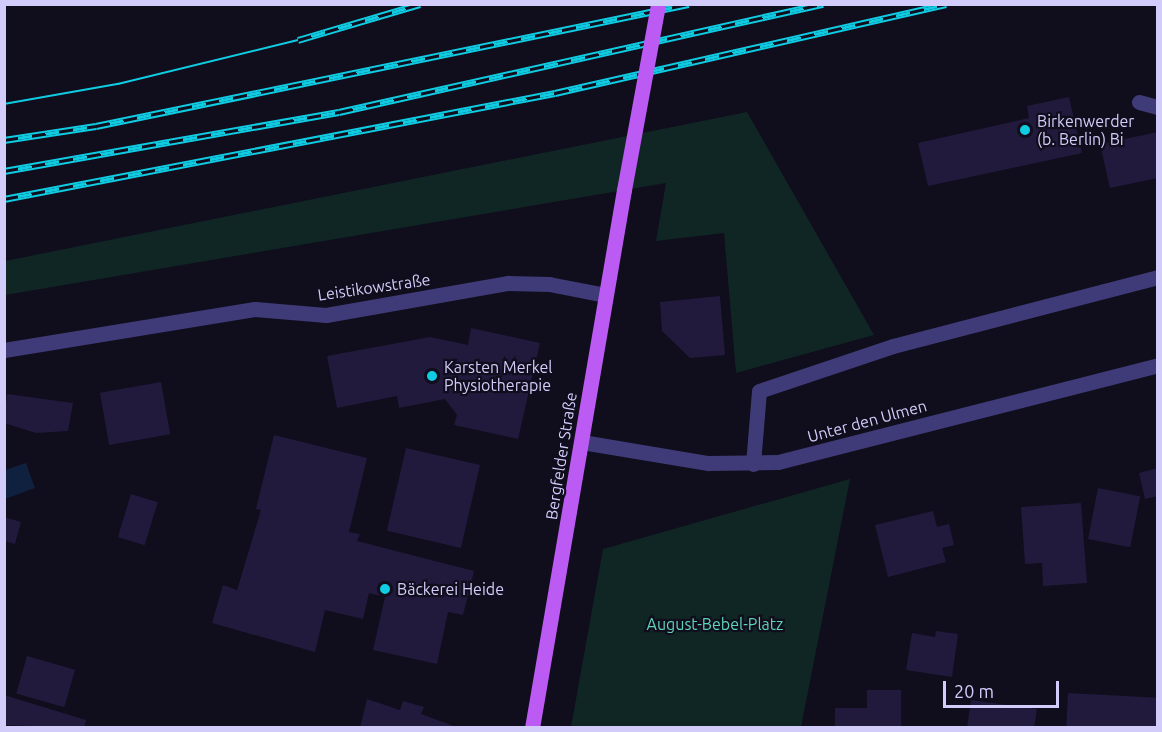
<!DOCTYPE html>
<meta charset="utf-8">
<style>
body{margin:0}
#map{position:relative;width:1162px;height:732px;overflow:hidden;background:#100d1c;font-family:Ubuntu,sans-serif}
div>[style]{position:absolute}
.green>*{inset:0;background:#102625}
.water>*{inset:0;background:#0f213e}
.building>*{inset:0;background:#211a3c;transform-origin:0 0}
.minor>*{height:15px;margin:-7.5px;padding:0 7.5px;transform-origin:7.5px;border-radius:7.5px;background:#3e3b78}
.major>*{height:15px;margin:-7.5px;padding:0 7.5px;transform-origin:7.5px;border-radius:7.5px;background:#bc5bf3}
.tram>*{height:1.5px;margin:-0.75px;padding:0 0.75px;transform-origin:0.75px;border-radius:0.75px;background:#10cce3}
.rail>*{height:7px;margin-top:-3.5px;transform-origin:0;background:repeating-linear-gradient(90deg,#100d1c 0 14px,#10cce3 0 28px);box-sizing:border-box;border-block:2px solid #10cce3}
.major-bridge>*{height:15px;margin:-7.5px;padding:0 7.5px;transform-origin:7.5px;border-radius:7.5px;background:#bc5bf3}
.dots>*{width:16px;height:16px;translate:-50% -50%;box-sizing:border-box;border:3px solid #100d1c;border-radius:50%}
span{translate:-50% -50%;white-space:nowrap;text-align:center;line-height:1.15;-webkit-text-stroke:4.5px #100d1c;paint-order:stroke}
.poi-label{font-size:16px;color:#d2ccfb}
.left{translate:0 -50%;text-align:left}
.street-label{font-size:16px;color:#d2ccfb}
.park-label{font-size:16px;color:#5ed5b8}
.frame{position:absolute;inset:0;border:6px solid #d2ccfb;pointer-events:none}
.scale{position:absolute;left:943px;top:681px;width:116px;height:27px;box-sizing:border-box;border:3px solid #d2ccfb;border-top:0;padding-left:8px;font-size:18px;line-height:21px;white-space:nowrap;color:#d2ccfb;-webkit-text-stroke:4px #100d1c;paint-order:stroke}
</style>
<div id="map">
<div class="green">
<div style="clip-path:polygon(747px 112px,874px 335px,736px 373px,724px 233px,656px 241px,666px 183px,5px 295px,5px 261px)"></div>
<div style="clip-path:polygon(850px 479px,801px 727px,571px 727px,603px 549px)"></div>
</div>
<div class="water">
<div style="clip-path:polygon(26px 463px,35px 488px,5px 499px,5px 470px)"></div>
</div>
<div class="building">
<div style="clip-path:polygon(1069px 97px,1082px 153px,928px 186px,918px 143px,1029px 118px,1027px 106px)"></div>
<div style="clip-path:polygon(1158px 132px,1158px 178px,1110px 188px,1100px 144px)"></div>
<div style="clip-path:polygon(720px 296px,725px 355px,690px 358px,662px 331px,660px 302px)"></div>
<div style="clip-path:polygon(471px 328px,540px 343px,518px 439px,454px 425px,457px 415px,445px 399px,399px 408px,397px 396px,337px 408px,327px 356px,430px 337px,468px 345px)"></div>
<div style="left:161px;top:382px;width:53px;height:62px;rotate:80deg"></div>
<div style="clip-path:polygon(7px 394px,73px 403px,68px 431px,36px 433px,4px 423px)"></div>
<div style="clip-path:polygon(274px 435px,367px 458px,349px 532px,360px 534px,357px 541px,474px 571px,463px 615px,448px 612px,437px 664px,373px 650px,385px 597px,369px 593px,363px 619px,325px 610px,315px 652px,212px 623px,223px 585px,237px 590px,261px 510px,256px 509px)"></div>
<div style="left:406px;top:448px;width:76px;height:85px;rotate:13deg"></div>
<div style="clip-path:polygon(1158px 468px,1158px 496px,1145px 499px,1139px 473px)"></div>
<div style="left:1098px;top:488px;width:43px;height:52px;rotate:11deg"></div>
<div style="left:131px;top:494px;width:28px;height:45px;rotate:17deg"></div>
<div style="clip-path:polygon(1081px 503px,1087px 583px,1043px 586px,1042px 563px,1025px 564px,1021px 507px)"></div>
<div style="clip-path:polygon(933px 511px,937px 527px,949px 524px,954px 545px,942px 548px,946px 562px,888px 577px,875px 525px)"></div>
<div style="clip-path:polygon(4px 517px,21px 522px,15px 544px,4px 541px)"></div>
<div style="clip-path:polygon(936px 631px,958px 634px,952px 677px,906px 670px,912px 633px,935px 637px)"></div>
<div style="left:27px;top:656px;width:50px;height:39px;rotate:16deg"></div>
<div style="clip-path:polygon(867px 690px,901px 690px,901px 728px,835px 728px,835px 708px,867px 708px)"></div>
<div style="left:1068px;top:693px;width:90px;height:35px;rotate:3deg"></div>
<div style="clip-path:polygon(4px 695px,86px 720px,84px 728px,4px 725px)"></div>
<div style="clip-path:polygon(367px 699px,400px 710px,403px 701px,424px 707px,421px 714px,459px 728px,360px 728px)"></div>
<div style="clip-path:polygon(971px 700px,1037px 709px,1034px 728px,967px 728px)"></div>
</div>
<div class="minor">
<div style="left:1139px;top:102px;width:20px;rotate:15deg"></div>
<div style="left:4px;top:350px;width:254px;rotate:-9.3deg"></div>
<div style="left:255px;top:309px;width:71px;rotate:4.8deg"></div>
<div style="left:326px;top:315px;width:185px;rotate:-10deg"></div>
<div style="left:508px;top:283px;width:41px;rotate:1.4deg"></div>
<div style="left:549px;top:284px;width:57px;rotate:11.1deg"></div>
<div style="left:582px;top:442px;width:128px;rotate:9.5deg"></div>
<div style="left:708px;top:463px;width:70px;rotate:-0.8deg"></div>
<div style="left:778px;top:462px;width:392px;rotate:-14.3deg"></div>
<div style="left:753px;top:464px;width:73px;rotate:-85.3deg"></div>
<div style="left:759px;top:391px;width:141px;rotate:-18.6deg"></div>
<div style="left:893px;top:346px;width:274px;rotate:-14.6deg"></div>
</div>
<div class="major">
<div style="left:532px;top:728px;width:546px;rotate:-80.3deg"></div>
</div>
<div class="tram">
<div style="left:4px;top:104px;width:116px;rotate:-10deg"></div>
<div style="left:118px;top:84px;width:185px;rotate:-13.7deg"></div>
</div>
<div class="rail">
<div style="left:298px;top:40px;width:127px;rotate:-16.4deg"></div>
<div style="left:4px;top:140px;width:93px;rotate:-8.7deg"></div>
<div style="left:96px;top:126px;width:605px;rotate:-11.63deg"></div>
<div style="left:4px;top:171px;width:340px;rotate:-10deg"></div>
<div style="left:339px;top:112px;width:496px;rotate:-12.6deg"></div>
<div style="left:4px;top:199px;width:561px;rotate:-10.89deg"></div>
<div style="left:555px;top:93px;width:401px;rotate:-12.8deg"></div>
</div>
<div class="major-bridge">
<div style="left:624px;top:190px;width:189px;rotate:-79.6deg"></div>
</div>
<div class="dots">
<div style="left:1025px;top:130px;background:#10cce3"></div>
<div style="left:432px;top:376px;background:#10cce3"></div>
<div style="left:385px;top:589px;background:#10cce3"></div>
</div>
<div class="poi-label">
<span class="left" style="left:1037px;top:130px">Birkenwerder<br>(b. Berlin) Bi</span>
<span class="left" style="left:444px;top:376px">Karsten Merkel<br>Physiotherapie</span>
<span class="left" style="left:397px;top:589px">Bäckerei Heide</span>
</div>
<div class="street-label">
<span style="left:374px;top:287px;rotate:-8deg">Leistikowstraße</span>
<span style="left:867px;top:421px;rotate:-15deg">Unter den Ulmen</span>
<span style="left:561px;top:456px;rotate:-81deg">Bergfelder Straße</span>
</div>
<div class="park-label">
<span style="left:715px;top:624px">August-Bebel-Platz</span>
</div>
<div class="frame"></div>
<div class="scale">20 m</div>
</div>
